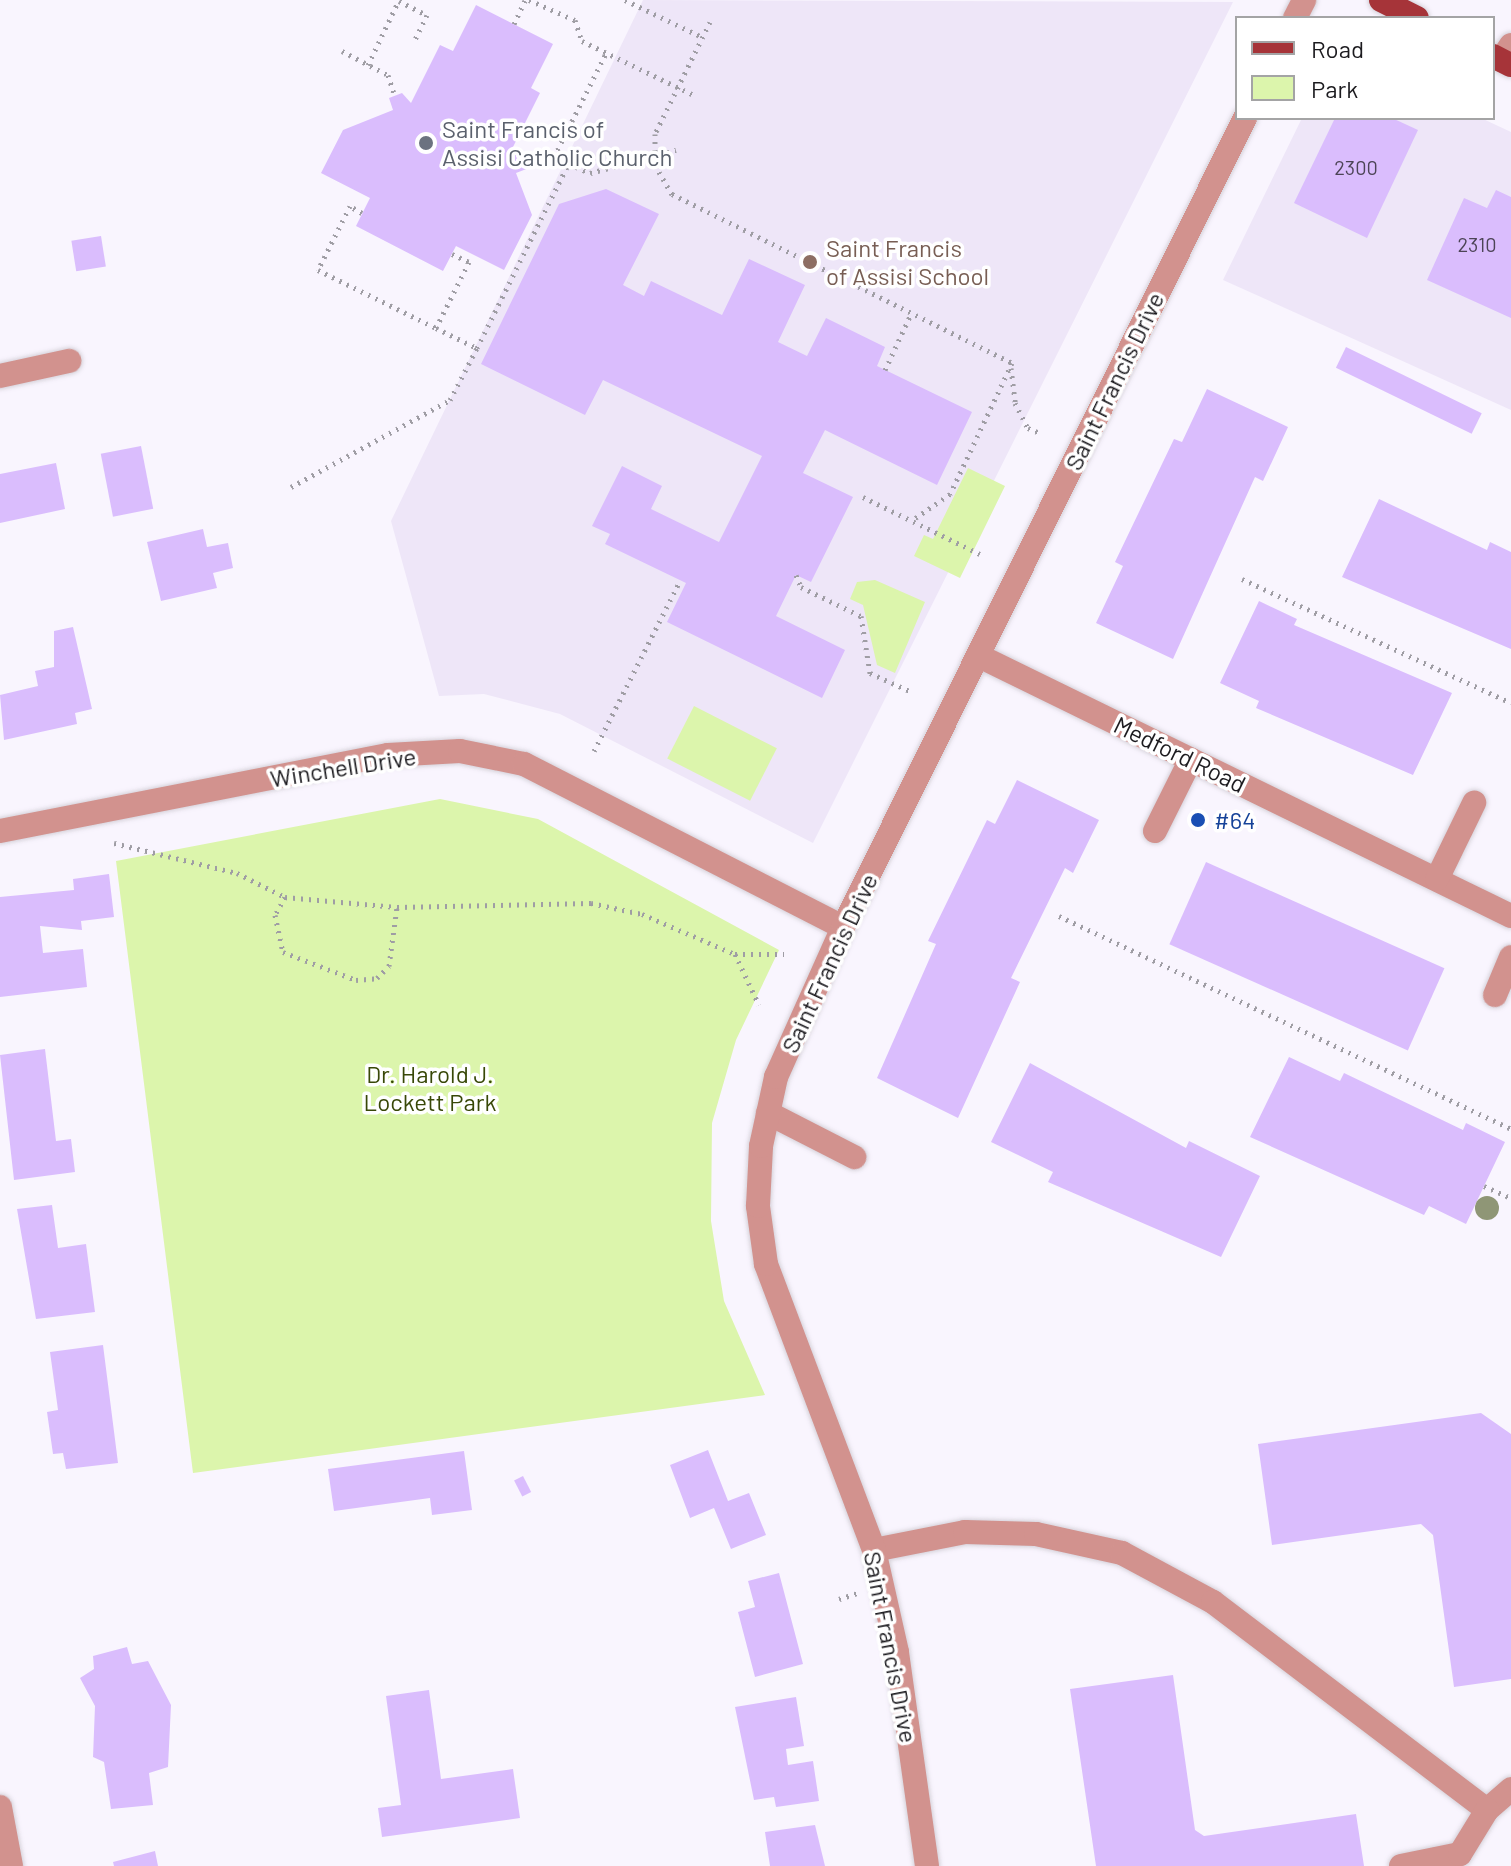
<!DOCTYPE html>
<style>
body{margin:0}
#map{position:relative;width:1511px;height:1866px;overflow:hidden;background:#f9f5fe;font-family:Barlow,sans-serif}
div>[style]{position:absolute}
.built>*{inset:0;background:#eee6f8}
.green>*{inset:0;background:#dcf5ac;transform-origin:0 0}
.building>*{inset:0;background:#dabdfd;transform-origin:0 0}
.path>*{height:5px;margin-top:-2.5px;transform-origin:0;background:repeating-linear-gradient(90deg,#9f9da4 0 2px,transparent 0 8px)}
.roads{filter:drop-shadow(0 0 2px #d6d2da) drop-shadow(0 0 2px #d6d2da)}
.minor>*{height:24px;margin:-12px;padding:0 12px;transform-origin:12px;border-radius:12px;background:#d2928e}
.major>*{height:24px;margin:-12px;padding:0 12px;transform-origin:12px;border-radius:12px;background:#a63439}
.trees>*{width:24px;height:24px;margin:-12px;border-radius:50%;background:#8f9676}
.dots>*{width:22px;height:22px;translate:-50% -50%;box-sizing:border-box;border:4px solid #fff;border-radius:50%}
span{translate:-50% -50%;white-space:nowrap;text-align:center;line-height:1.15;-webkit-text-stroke:7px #fff;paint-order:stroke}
.number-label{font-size:20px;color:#4c4456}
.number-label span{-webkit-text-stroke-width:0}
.worship-label{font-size:24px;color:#5b616d}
.left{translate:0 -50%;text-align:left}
.education-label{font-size:24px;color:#785e54}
.street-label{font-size:24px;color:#1c1b1f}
.transit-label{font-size:24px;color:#164399}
.park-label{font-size:24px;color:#384807}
.legend{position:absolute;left:1235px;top:16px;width:260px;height:104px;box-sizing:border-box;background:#fff;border:2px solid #a4a4a5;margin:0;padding:10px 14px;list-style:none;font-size:24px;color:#1c1b1f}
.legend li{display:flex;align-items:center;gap:16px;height:40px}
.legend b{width:40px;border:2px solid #a4a4a5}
</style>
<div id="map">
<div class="built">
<div style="clip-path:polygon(643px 0,1233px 2px,813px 843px,560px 714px,484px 694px,439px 696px,391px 521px)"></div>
<div style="clip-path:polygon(1302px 118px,1481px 118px,1511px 132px,1511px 410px,1223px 280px)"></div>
</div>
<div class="green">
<div style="clip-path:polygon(968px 468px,1005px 486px,960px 578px,914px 556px,924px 535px,933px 539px)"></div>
<div style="clip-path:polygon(875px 580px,925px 602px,895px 673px,877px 665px,863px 605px,850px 599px,857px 582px)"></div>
<div style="left:694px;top:706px;width:93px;height:59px;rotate:27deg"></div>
<div style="clip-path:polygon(440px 799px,538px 819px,779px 950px,736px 1040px,712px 1123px,711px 1221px,724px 1301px,765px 1395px,193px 1473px,116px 861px)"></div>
</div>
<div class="building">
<div style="clip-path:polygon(476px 5px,553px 44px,531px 88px,540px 93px,509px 155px,525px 155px,529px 168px,516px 173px,532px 215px,504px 270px,456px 246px,443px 271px,356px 226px,370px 198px,321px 173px,343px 130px,393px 110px,389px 98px,402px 93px,411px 103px,440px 45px,453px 51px)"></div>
<div style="clip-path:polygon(1335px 118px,1392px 118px,1418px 130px,1367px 238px,1294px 203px)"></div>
<div style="clip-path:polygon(606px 189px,659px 214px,623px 285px,644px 296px,651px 281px,722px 315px,749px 259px,805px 285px,778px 342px,807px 356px,826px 318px,885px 347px,877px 366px,972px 412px,937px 485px,825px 430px,803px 473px,853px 497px,811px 582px,796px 575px,776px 616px,845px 650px,822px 698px,667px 622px,686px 583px,605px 544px,610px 534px,592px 526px,622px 466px,662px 486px,651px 509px,719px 542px,762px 456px,603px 380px,585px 415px,481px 364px,559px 204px)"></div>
<div style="clip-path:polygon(1496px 190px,1511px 197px,1511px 318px,1427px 280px,1464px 198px,1487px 208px)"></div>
<div style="left:101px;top:236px;width:31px;height:30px;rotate:81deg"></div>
<div style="left:1346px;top:347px;width:151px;height:23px;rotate:26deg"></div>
<div style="clip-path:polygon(1207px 389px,1288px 427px,1263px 481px,1255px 477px,1173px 659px,1096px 623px,1123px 566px,1115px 562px,1174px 439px,1182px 442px)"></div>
<div style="left:141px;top:446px;width:64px;height:41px;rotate:79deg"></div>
<div style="clip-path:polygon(56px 463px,65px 509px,0 523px,0 474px)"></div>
<div style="clip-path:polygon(1379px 499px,1487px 550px,1490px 542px,1511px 552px,1511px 649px,1342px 577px)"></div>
<div style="clip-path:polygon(203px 529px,207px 547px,228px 543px,233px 568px,213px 573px,217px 588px,161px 601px,147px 542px)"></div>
<div style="clip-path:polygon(1259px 601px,1297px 619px,1294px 625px,1452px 693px,1413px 775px,1256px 708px,1259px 701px,1220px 683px)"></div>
<div style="clip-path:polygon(73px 627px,92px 709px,75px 713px,77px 724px,4px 740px,0 695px,38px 686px,35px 671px,54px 667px,54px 631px)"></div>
<div style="clip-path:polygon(1017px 780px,1099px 820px,1073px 873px,1065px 868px,1011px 978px,1020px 982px,958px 1118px,877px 1078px,936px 944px,928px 941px,987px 820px,995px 824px)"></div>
<div style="left:1206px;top:862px;width:261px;height:90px;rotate:24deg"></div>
<div style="clip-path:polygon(109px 874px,114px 917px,81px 921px,82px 930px,40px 926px,43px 953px,83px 949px,87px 987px,0 997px,0 897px,74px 890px,73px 879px)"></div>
<div style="clip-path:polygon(45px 1049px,56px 1141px,71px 1139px,75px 1172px,14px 1180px,0 1055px)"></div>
<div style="clip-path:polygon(1289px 1057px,1340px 1081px,1344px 1073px,1463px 1130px,1466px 1123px,1505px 1142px,1466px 1224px,1429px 1206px,1424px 1215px,1250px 1137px)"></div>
<div style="clip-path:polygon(1030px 1063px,1186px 1148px,1189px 1141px,1260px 1176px,1221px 1257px,1048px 1182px,1053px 1172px,991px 1142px)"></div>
<div style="clip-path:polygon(52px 1205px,58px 1248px,86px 1244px,95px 1312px,36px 1319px,17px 1209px)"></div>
<div style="clip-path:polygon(103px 1345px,118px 1463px,66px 1469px,63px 1453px,53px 1454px,47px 1412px,58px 1410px,50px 1352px)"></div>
<div style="clip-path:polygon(1481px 1413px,1511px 1434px,1511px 1679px,1454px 1687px,1433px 1535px,1421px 1524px,1272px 1545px,1258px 1444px)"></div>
<div style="clip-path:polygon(708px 1450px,728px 1501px,749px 1493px,766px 1535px,731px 1549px,714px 1508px,690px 1518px,670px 1465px)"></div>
<div style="clip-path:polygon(464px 1451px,472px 1510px,432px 1515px,430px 1498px,334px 1511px,328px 1469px)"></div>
<div style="left:523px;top:1476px;width:18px;height:10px;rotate:63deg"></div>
<div style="clip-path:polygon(779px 1573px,803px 1664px,755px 1677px,738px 1612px,755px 1607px,748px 1581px)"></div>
<div style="clip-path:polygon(127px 1647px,132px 1664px,148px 1661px,171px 1705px,168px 1767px,149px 1773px,153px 1805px,111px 1809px,104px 1762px,93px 1757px,95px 1706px,80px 1678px,94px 1669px,93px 1656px)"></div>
<div style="clip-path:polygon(1173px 1675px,1195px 1830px,1204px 1836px,1356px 1814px,1364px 1866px,1096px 1866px,1070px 1689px)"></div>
<div style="clip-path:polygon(429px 1690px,441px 1779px,513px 1769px,520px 1818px,382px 1837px,378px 1808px,401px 1805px,386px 1696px)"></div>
<div style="clip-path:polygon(796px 1697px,804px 1746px,786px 1749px,788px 1765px,813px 1761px,819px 1801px,776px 1807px,774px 1797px,754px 1800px,735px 1707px)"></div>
<div style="clip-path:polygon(815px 1825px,825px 1866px,770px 1866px,765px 1832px)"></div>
<div style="clip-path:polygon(155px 1851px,158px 1866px,114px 1866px,113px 1862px)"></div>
</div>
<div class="path">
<div style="left:529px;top:0;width:50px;rotate:23.5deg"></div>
<div style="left:575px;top:20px;width:22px;rotate:72deg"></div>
<div style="left:582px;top:41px;width:127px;rotate:25.8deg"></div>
<div style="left:625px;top:0;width:85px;rotate:25.7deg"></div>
<div style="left:399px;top:1px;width:31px;rotate:27deg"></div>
<div style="left:427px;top:15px;width:28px;rotate:116deg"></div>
<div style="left:710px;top:22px;width:125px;rotate:116.2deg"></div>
<div style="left:655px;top:134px;width:31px;rotate:90deg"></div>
<div style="left:655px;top:165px;width:34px;rotate:60deg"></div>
<div style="left:672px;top:194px;width:380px;rotate:26.4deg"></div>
<div style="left:1012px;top:363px;width:145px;rotate:115.3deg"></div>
<div style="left:950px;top:494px;width:47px;rotate:145.3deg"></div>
<div style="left:514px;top:24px;width:26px;rotate:-65deg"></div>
<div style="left:342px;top:51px;width:52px;rotate:27.6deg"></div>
<div style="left:388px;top:75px;width:22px;rotate:72deg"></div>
<div style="left:368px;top:65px;width:72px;rotate:-64.5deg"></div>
<div style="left:554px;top:157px;width:39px;rotate:24deg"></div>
<div style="left:590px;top:173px;width:89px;rotate:-15deg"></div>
<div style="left:527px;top:161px;width:27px;rotate:-8deg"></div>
<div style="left:554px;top:157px;width:116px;rotate:-63.4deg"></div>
<div style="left:362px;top:213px;width:14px;rotate:-150deg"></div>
<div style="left:350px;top:206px;width:72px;rotate:116.6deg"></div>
<div style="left:318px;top:270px;width:131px;rotate:26.2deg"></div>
<div style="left:452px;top:254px;width:19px;rotate:25deg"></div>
<div style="left:469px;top:262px;width:74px;rotate:116.6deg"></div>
<div style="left:436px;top:328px;width:46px;rotate:26deg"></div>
<div style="left:477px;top:348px;width:207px;rotate:-63.6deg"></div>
<div style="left:1011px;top:368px;width:35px;rotate:83deg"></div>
<div style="left:1015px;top:403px;width:28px;rotate:63deg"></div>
<div style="left:1028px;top:428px;width:13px;rotate:23deg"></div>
<div style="left:885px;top:370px;width:62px;rotate:-65.1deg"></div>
<div style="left:291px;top:487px;width:181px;rotate:-28.7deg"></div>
<div style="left:450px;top:400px;width:59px;rotate:-62.6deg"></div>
<div style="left:863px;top:497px;width:130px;rotate:26deg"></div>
<div style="left:796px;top:575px;width:13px;rotate:67deg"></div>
<div style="left:801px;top:587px;width:67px;rotate:25.8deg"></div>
<div style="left:861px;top:616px;width:58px;rotate:81deg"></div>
<div style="left:870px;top:673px;width:46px;rotate:24.3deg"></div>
<div style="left:1242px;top:579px;width:296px;rotate:24.7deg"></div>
<div style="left:594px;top:751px;width:191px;rotate:-63.2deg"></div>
<div style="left:114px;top:843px;width:127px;rotate:13.7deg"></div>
<div style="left:237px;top:873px;width:54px;rotate:26.6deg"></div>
<div style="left:285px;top:897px;width:112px;rotate:5.1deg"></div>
<div style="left:397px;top:907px;width:194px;rotate:-1.2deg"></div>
<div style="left:591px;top:903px;width:52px;rotate:12.2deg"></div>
<div style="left:642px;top:914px;width:101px;rotate:23.3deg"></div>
<div style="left:735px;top:954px;width:49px"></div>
<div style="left:285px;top:897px;width:21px;rotate:119deg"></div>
<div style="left:275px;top:915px;width:38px;rotate:78deg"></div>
<div style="left:283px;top:952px;width:78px;rotate:21deg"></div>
<div style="left:356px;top:980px;width:21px;rotate:-5deg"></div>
<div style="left:377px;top:978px;width:17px;rotate:-45deg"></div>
<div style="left:389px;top:966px;width:60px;rotate:-82.3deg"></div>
<div style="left:1059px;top:916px;width:500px;rotate:25.2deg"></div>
<div style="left:735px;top:954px;width:56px;rotate:64.8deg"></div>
<div style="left:1484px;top:1186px;width:30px;rotate:24deg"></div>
<div style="left:839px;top:1599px;width:19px;rotate:-18deg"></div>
</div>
<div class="roads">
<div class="minor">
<div style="left:1295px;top:18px;width:20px;rotate:-63deg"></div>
<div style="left:1501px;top:60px;width:18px;rotate:-56deg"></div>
<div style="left:0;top:376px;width:71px;rotate:-12.3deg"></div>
<div style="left:979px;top:656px;width:592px;rotate:26.05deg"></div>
<div style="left:0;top:831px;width:395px;rotate:-11.1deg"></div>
<div style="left:388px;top:755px;width:72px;rotate:-3.2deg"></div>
<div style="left:460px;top:751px;width:65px;rotate:11.5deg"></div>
<div style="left:524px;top:764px;width:358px;rotate:27.1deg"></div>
<div style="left:1155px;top:831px;width:80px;rotate:-63.4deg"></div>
<div style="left:1437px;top:879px;width:85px;rotate:-64deg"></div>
<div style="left:1495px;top:995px;width:41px;rotate:-67.2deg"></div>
<div style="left:768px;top:1113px;width:97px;rotate:27.1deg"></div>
<div style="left:874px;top:1550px;width:93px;rotate:-11.2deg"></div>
<div style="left:965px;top:1532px;width:71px;rotate:1.6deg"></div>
<div style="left:1036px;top:1534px;width:88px;rotate:12.5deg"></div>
<div style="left:1122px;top:1553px;width:103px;rotate:28.3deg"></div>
<div style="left:1213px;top:1602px;width:344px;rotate:37.2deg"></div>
<div style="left:1487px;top:1810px;width:32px;rotate:-41deg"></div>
<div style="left:0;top:1807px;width:60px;rotate:79.4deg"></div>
<div style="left:927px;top:1866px;width:216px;rotate:-98deg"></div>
<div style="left:897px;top:1652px;width:105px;rotate:-102.7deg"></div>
<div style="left:874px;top:1550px;width:306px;rotate:-110.7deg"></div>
<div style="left:766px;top:1264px;width:59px;rotate:-97.9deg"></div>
<div style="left:758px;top:1206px;width:60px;rotate:-87.1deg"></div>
<div style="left:761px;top:1146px;width:71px;rotate:-77.7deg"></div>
<div style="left:776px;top:1077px;width:164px;rotate:-65.9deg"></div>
<div style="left:843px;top:927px;width:903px;rotate:-63.58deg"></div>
<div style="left:1401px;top:1866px;width:60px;rotate:-11.5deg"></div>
<div style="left:1460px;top:1854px;width:52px;rotate:-58.5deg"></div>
</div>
<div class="major">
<div style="left:1381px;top:0;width:40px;rotate:26.6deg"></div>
<div style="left:1493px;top:56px;width:20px;rotate:27deg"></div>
</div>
</div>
<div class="trees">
<div style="left:1487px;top:1208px"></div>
</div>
<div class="dots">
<div style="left:426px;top:143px;background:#6b7280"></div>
<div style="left:810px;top:262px;background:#8d6e63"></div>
<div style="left:1198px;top:820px;background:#1a4fb4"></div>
</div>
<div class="number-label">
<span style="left:1356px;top:167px">2300</span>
<span style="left:1477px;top:244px">2310</span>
</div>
<div class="worship-label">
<span class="left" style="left:442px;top:143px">Saint Francis of<br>Assisi Catholic Church</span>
</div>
<div class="education-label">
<span class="left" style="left:826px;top:262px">Saint Francis<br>of Assisi School</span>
</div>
<div class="street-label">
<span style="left:1114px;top:381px;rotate:-64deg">Saint Francis Drive</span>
<span style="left:1180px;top:754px;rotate:26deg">Medford Road</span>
<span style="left:343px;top:767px;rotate:-9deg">Winchell Drive</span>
<span style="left:829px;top:963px;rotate:-65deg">Saint Francis Drive</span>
<span style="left:891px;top:1647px;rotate:79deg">Saint Francis Drive</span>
</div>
<div class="transit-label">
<span class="left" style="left:1214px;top:820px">#64</span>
</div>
<div class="park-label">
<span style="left:430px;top:1088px">Dr. Harold J.<br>Lockett Park</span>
</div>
<ul class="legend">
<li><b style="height:10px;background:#a63439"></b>Road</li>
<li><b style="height:22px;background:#dcf5ac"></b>Park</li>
</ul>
</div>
